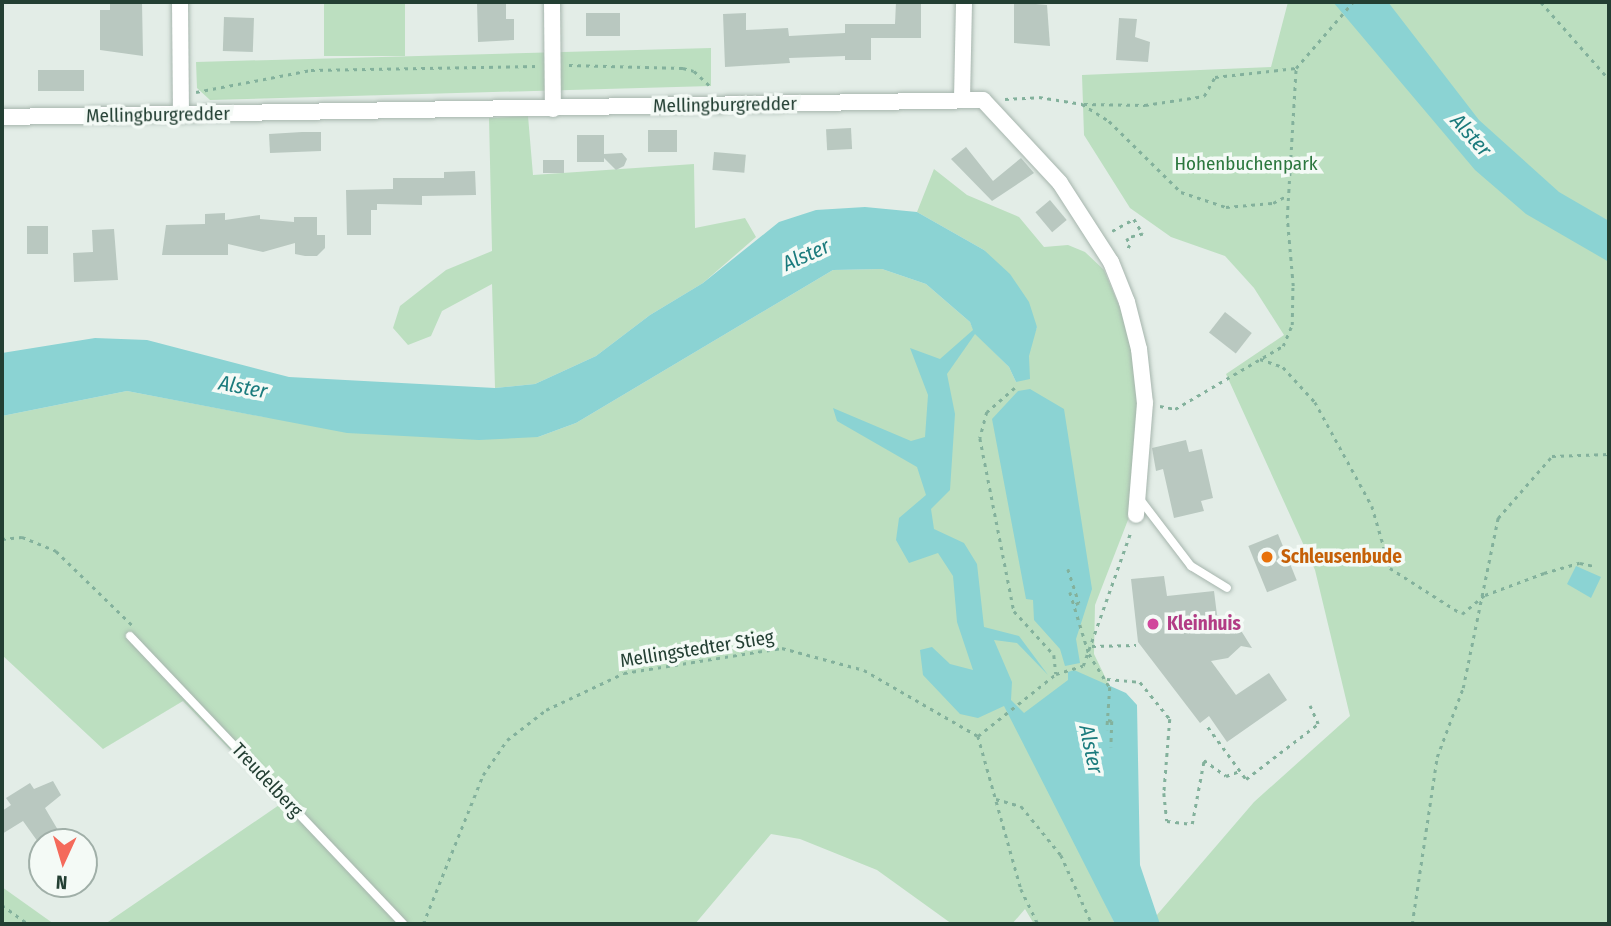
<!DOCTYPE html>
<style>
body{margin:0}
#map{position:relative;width:1611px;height:926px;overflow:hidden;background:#e3ede7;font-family:"Fira Sans Condensed",sans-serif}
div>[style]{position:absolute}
.green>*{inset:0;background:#bcdfc0;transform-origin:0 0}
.water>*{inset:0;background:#8bd3d3}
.building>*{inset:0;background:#b9c8c0;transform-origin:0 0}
.path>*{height:2.5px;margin-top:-1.25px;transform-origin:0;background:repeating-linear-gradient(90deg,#83b19c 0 3.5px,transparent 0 8.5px)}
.roads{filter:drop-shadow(0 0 2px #a6b5ad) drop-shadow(0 0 2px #a6b5ad)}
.service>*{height:8px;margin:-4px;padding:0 4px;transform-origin:4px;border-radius:4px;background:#fff}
.minor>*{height:16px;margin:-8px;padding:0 8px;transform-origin:8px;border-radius:8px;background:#fff}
.dots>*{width:19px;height:19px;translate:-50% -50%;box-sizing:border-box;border:4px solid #f4faf6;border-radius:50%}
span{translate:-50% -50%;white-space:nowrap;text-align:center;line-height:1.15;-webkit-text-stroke:7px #f4faf6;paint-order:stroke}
.street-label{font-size:19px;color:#233f33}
.park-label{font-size:19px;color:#2c773e}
.food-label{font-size:19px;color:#c56008;font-weight:700}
.left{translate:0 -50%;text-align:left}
.hotel-label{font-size:19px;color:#b23c85;font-weight:700}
.water-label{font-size:21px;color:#1b7b7d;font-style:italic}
.frame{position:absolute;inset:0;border:4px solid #233f33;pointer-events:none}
.north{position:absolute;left:28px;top:828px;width:70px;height:70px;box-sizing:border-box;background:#f4faf6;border:2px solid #a0afa8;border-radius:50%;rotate:184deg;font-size:19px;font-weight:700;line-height:28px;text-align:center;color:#233f33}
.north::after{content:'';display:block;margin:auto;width:24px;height:32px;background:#f46a5b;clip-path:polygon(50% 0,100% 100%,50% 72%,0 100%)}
</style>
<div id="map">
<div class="green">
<div style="left:324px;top:2px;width:81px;height:54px"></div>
<div style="clip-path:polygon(1288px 2px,1609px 2px,1609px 924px,1160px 924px,1156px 916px,1254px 802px,1350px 716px,1315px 570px,1226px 374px,1284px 335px,1254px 288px,1225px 256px,1171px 237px,1130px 208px,1084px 135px,1082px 75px,1271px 67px)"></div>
<div style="clip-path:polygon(711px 48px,711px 86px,210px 100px,197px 88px,196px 62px)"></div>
<div style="clip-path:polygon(528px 116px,533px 175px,694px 164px,695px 228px,745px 218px,756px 237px,703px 283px,650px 315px,596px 356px,535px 384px,495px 388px,492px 284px,442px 311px,431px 336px,408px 345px,393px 328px,400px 306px,446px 270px,492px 251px,489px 118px)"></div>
<div style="clip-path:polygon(934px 169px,967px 195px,1019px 217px,1044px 247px,1068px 245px,1085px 252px,1104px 270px,1130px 332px,1138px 417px,1133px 507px,1095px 605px,1094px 654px,1110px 687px,1083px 677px,1058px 806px,1115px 924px,1034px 924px,1025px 909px,1012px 924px,952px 924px,877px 870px,800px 839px,771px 834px,695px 924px,105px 924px,282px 803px,183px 701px,103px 749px,2px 655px,2px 416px,127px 391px,264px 417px,538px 437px,576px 423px,833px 270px,882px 269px,926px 284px,970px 322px,975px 333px,1009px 367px,1016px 382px,1037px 327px,984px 250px,917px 212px)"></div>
<div style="clip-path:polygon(2px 887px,54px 924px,2px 924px)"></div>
</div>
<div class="water">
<div style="clip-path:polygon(1333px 2px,1388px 2px,1479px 120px,1559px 192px,1609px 221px,1609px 262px,1526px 214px,1475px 170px)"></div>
<div style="clip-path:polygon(865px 207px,917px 212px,984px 250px,1010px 274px,1029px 302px,1037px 327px,1029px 356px,1030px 379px,1016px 382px,1009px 367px,975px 334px,947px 374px,955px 414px,950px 490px,931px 509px,934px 529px,964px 543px,977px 564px,984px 627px,1019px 636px,1048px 675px,1017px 643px,994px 640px,1012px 682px,1011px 700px,1024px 713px,1068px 680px,1068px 672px,1074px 670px,1126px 693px,1137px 705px,1140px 865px,1160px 924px,1115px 924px,1004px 706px,978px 718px,960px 714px,923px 675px,920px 650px,932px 647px,950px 664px,973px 670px,957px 622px,953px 576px,938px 553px,909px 563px,896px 540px,899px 518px,926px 495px,917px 467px,837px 421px,833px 408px,911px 441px,925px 437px,928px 395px,910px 348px,940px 359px,973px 330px,970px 322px,926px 284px,882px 269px,833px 270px,576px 423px,538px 437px,479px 440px,347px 433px,127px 391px,2px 416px,2px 353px,95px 338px,147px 340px,289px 377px,495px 388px,535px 384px,596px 356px,650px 315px,703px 283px,779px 222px,816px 210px)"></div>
<div style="clip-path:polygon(1030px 389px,1064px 409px,1092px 589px,1076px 639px,1080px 663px,1065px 666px,1060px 649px,1034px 620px,1033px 600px,1026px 599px,992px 419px,1018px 391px)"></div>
<div style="clip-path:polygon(1576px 566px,1601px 577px,1591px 598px,1567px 584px)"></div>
</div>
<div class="building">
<div style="clip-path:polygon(110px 2px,142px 2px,143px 56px,100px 50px,100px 10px,110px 10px)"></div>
<div style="clip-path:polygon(477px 2px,506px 2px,506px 19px,514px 19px,514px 40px,478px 42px)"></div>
<div style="clip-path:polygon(896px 2px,921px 2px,921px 38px,871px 38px,871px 60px,845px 60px,845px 56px,789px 58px,790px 63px,725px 67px,723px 14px,746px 13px,746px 30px,788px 28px,789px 36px,845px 33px,845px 24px,895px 24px)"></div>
<div style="clip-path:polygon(1014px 2px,1047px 5px,1050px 46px,1014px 43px)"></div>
<div style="left:620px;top:13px;width:23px;height:34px;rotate:90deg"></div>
<div style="left:224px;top:17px;width:30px;height:34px;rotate:2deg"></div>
<div style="clip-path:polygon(1119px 18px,1137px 19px,1135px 37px,1150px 42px,1148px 62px,1116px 60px)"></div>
<div style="left:38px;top:70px;width:46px;height:21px"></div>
<div style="left:851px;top:128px;width:21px;height:25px;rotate:87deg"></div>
<div style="left:648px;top:130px;width:29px;height:22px"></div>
<div style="clip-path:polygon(302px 132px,321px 132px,321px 151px,270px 153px,269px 134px)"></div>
<div style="clip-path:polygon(577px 135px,604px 135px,604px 154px,622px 153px,627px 159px,624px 166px,616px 170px,604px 158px,604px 162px,577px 162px)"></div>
<div style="clip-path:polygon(966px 147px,993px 181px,1021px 158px,1034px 173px,992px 201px,951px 159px)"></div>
<div style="left:714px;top:152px;width:32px;height:18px;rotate:5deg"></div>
<div style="left:543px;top:160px;width:21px;height:13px"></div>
<div style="clip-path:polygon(475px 171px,476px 195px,422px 196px,422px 205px,377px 204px,377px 210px,371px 210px,371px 235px,347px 235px,346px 190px,393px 189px,393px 178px,444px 178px,444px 172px)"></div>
<div style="left:1050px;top:200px;width:26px;height:19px;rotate:50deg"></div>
<div style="clip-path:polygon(225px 213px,225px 220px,260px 215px,260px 219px,294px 222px,294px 217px,317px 217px,317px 235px,325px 235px,325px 248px,317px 256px,305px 256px,295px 254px,295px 243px,263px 252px,228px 244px,228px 255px,162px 255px,166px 225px,205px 224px,205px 214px)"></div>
<div style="left:27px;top:226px;width:21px;height:28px"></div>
<div style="clip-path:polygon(114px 229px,118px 280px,74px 282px,73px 253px,93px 252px,92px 230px)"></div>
<div style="left:1225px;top:312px;width:34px;height:26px;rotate:38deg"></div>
<div style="clip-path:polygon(1186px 440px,1189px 452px,1202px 449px,1213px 498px,1201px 501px,1204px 511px,1174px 518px,1163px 469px,1156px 471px,1152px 448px)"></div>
<div style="left:1278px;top:534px;width:50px;height:32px;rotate:68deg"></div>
<div style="clip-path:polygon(1164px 576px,1167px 596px,1214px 591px,1217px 615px,1235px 621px,1252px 648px,1241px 646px,1228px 658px,1211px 661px,1236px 695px,1269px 673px,1287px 700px,1227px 742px,1209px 716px,1200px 723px,1138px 642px,1131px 579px)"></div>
<div style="clip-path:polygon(53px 781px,61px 795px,45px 808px,65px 842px,38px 842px,23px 821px,2px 834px,2px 811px,11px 805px,6px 798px,30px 783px,34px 789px)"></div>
</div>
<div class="path">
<div style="left:1541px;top:2px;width:103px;rotate:48.6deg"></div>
<div style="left:569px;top:65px;width:114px;rotate:1.5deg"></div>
<div style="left:683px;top:68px;width:11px;rotate:15deg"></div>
<div style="left:694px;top:71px;width:25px;rotate:43deg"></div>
<div style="left:1609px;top:76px;width:16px;rotate:90deg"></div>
<div style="left:196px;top:92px;width:117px;rotate:-10.8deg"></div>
<div style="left:311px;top:70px;width:227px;rotate:-1deg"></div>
<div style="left:1005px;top:99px;width:34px;rotate:-3deg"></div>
<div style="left:1039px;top:97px;width:44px;rotate:9.2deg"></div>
<div style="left:1082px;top:104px;width:32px;rotate:32deg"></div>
<div style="left:1109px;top:121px;width:101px;rotate:44.6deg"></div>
<div style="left:1181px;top:192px;width:47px;rotate:18.4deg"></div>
<div style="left:1226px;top:207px;width:47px;rotate:-4.9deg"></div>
<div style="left:1273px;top:203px;width:17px;rotate:-28deg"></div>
<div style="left:1084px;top:104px;width:61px;rotate:0.9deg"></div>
<div style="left:1145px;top:105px;width:60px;rotate:-8.7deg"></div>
<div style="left:1204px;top:96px;width:22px;rotate:-60deg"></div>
<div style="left:1215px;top:77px;width:81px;rotate:-6.3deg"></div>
<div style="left:1112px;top:231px;width:25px;rotate:-29deg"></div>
<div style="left:1134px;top:219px;width:17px;rotate:59deg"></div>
<div style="left:1143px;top:234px;width:16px;rotate:166deg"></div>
<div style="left:1127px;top:238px;width:8px;rotate:67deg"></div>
<div style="left:1130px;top:245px;width:8px;rotate:120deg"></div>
<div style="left:1260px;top:359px;width:24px;rotate:19deg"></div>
<div style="left:1283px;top:367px;width:47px;rotate:47.6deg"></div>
<div style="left:1315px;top:402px;width:119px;rotate:61.3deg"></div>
<div style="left:1372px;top:506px;width:65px;rotate:73.8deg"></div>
<div style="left:1390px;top:568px;width:85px;rotate:32.6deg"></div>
<div style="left:1462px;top:614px;width:30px;rotate:-40deg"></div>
<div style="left:1485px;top:595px;width:63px;rotate:-20.4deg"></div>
<div style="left:1544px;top:573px;width:37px;rotate:-16deg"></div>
<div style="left:1580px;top:563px;width:14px;rotate:12deg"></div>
<div style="left:1015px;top:388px;width:37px;rotate:139deg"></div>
<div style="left:987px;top:412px;width:27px;rotate:105deg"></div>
<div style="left:980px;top:438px;width:176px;rotate:78.9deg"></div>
<div style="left:1014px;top:611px;width:59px;rotate:47.7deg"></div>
<div style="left:1054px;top:655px;width:19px;rotate:84deg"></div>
<div style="left:1160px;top:406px;width:15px;rotate:11deg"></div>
<div style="left:1175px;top:409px;width:125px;rotate:-30.3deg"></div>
<div style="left:1283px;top:346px;width:23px;rotate:-67deg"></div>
<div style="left:1292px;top:325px;width:39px;rotate:-89deg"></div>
<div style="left:1293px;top:286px;width:68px;rotate:-95deg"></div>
<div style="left:1287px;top:218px;width:150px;rotate:-86.6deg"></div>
<div style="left:1296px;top:68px;width:87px;rotate:-49.2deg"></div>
<div style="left:2px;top:539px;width:20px;rotate:-6deg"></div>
<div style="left:22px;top:537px;width:37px;rotate:22deg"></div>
<div style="left:56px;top:551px;width:107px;rotate:44.2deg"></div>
<div style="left:1068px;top:569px;width:36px;rotate:72deg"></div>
<div style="left:1079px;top:603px;width:4px;rotate:153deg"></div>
<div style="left:1070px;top:592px;width:65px;rotate:73deg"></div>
<div style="left:1089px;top:654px;width:39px;rotate:58deg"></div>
<div style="left:1110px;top:687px;width:43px;rotate:94deg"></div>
<div style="left:1092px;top:646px;width:44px;rotate:-1.3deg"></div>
<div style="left:1107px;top:679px;width:33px;rotate:5deg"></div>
<div style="left:1140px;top:682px;width:48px;rotate:51deg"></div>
<div style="left:1170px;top:719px;width:74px;rotate:94.6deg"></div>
<div style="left:1164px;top:793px;width:28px;rotate:84deg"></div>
<div style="left:1167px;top:821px;width:25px;rotate:7deg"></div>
<div style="left:1192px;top:824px;width:65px;rotate:-79.4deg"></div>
<div style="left:1204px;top:760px;width:27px;rotate:36deg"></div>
<div style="left:1226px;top:776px;width:15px;rotate:-20deg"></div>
<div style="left:1108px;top:720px;width:4px;rotate:14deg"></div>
<div style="left:1112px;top:721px;width:26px;rotate:92deg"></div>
<div style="left:1208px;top:727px;width:64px;rotate:53.8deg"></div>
<div style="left:1246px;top:779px;width:91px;rotate:-37.4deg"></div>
<div style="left:1318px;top:724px;width:20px;rotate:-114deg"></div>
<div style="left:978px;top:736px;width:100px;rotate:-38.5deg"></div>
<div style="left:1056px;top:674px;width:28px;rotate:-17deg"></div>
<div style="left:1083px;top:666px;width:143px;rotate:-70.4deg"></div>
<div style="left:996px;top:799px;width:26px;rotate:16deg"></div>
<div style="left:1021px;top:806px;width:63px;rotate:50.8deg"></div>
<div style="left:1061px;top:855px;width:76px;rotate:65.8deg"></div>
<div style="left:2px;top:905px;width:32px;rotate:36deg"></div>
<div style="left:423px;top:924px;width:161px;rotate:-68.1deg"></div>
<div style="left:483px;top:775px;width:42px;rotate:-55.6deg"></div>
<div style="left:507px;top:740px;width:49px;rotate:-37.6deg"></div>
<div style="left:546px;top:710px;width:86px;rotate:-25.4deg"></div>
<div style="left:624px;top:673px;width:160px;rotate:-9deg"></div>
<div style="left:782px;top:648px;width:85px;rotate:15deg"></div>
<div style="left:864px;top:670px;width:132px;rotate:30.1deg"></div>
<div style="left:978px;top:736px;width:159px;rotate:74.3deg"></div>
<div style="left:1021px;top:889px;width:39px;rotate:64deg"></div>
<div style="left:1412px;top:924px;width:169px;rotate:-81.5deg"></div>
<div style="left:1437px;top:757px;width:74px;rotate:-69.4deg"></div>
<div style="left:1463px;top:688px;width:174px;rotate:-78.4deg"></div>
<div style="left:1498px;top:518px;width:82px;rotate:-48.9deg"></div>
<div style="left:1552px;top:456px;width:57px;rotate:-2deg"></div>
</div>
<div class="roads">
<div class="service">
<div style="left:1139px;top:498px;width:86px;rotate:52.6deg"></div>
<div style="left:1191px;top:566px;width:42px;rotate:31.4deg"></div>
<div style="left:130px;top:636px;width:397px;rotate:46.5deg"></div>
</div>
<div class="minor">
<div style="left:180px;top:2px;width:113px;rotate:89.5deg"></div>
<div style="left:552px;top:2px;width:107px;rotate:89.5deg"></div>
<div style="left:962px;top:99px;width:97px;rotate:-88.8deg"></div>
<div style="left:2px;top:117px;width:981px;rotate:-0.99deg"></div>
<div style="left:983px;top:100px;width:113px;rotate:47.1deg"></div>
<div style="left:1060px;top:183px;width:94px;rotate:57.2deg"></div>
<div style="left:1111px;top:262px;width:43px;rotate:68.2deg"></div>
<div style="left:1127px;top:302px;width:49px;rotate:75.7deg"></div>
<div style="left:1139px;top:349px;width:54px;rotate:83.7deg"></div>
<div style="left:1145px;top:403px;width:112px;rotate:94.6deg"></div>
</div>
</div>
<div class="dots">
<div style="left:1267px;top:557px;background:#e8710a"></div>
<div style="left:1153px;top:624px;background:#d1479c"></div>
</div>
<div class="street-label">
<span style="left:725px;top:105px;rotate:-1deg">Mellingburgredder</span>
<span style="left:158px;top:115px;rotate:-1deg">Mellingburgredder</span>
<span style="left:697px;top:649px;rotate:-9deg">Mellingstedter Stieg</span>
<span style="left:267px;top:780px;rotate:47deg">Treudelberg</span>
</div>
<div class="park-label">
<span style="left:1246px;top:164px">Hohenbuchenpark</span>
</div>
<div class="food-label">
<span class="left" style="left:1281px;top:557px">Schleusenbude</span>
</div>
<div class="hotel-label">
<span class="left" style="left:1167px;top:624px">Kleinhuis</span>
</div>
<div class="water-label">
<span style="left:1471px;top:135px;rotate:48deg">Alster</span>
<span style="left:806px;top:255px;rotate:-24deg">Alster</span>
<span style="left:243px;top:387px;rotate:11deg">Alster</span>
<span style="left:1091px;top:749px;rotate:78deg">Alster</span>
</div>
<div class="frame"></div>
<div class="north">N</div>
</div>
